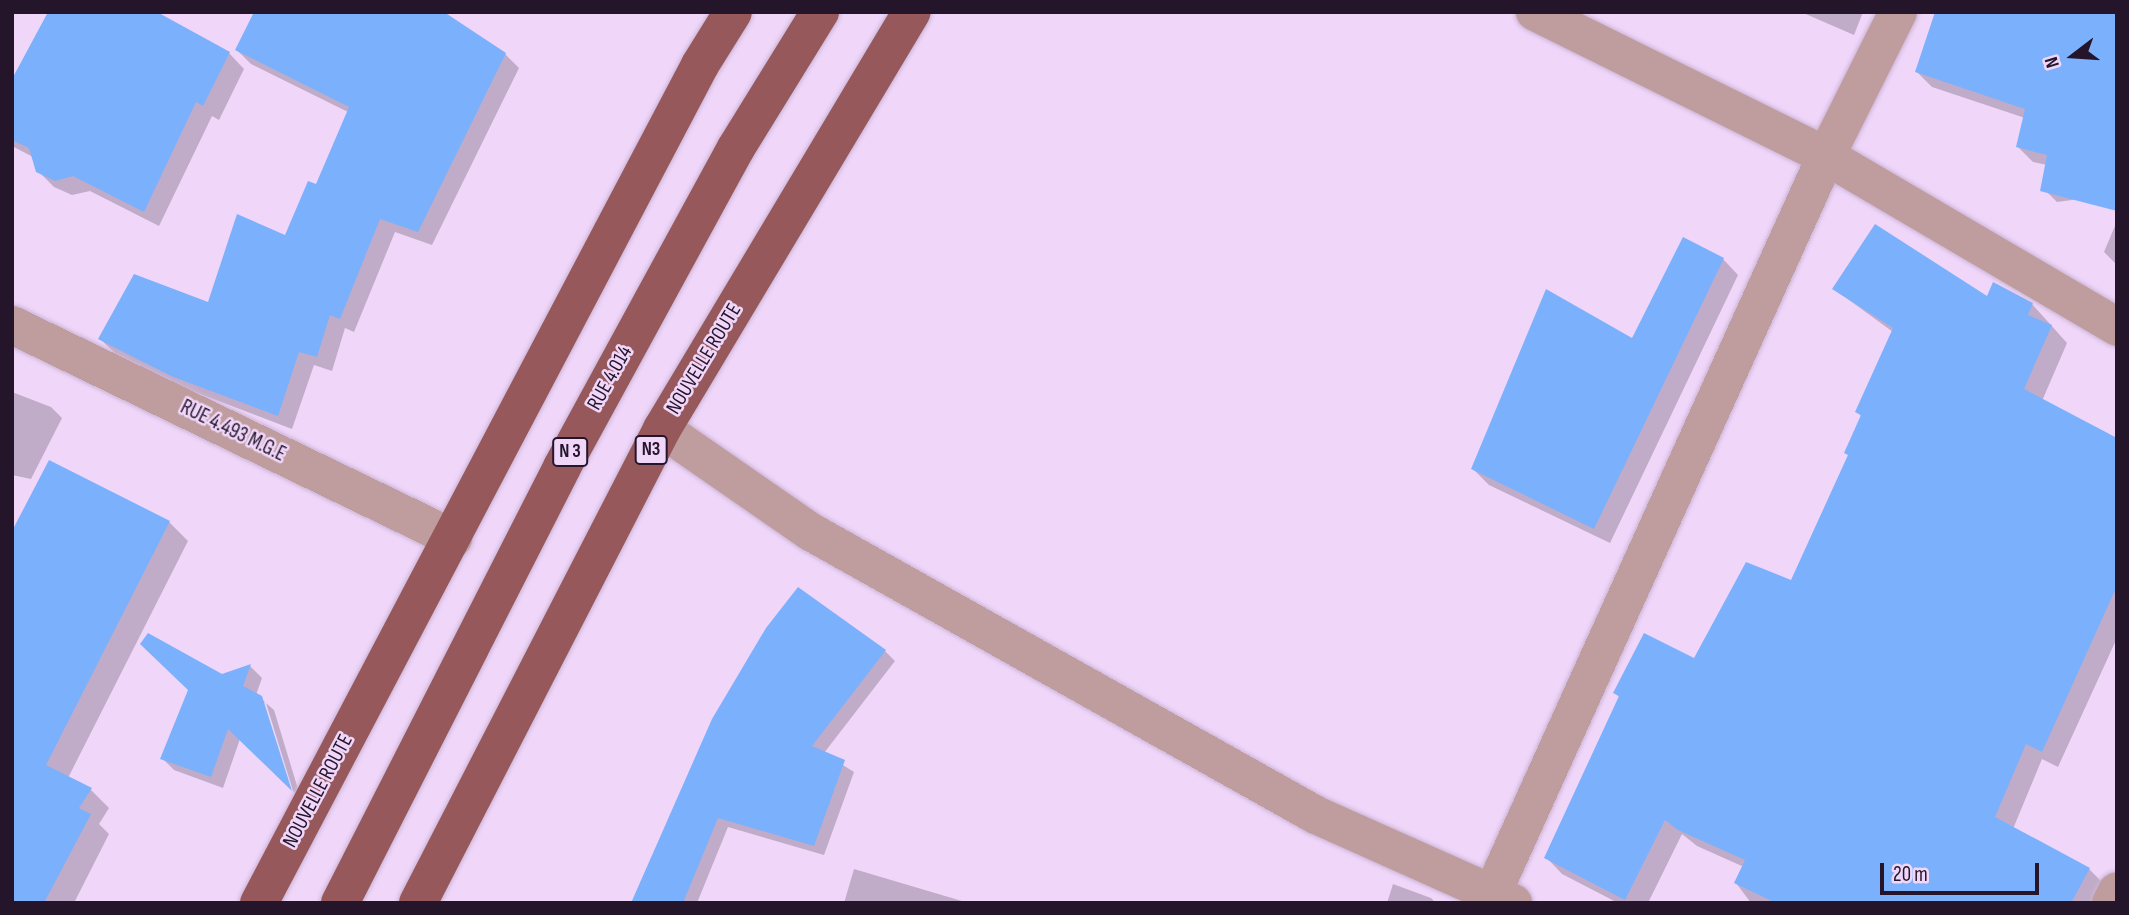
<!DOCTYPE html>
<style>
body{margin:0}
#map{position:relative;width:2129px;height:915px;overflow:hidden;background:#f0d7fa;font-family:"Sofia Sans Condensed",sans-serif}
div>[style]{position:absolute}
.shadow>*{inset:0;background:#0003}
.building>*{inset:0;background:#7ab0fc}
.roads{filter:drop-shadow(0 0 2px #cbb4d5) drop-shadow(0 0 2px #cbb4d5)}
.minor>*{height:38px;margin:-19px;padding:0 19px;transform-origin:19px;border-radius:19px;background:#bf9d9e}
.trunk>*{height:38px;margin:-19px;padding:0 19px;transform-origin:19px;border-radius:19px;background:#97585c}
span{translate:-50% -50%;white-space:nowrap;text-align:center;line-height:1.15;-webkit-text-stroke:5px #f0d7fa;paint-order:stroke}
.shield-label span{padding:2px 5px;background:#f0d7fa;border:2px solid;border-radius:5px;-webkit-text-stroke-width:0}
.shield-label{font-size:19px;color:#24152a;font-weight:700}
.street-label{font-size:21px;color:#24152a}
.frame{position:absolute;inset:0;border:14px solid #24152a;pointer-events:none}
.north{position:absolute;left:2038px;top:21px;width:70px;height:70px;-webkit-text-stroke:5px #f0d7fa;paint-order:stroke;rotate:253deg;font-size:19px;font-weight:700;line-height:28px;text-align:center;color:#24152a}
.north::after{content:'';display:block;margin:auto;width:24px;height:32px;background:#24152a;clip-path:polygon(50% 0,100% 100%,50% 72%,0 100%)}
.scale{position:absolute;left:1880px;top:863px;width:159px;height:32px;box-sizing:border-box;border:4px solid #24152a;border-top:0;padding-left:9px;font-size:21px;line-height:24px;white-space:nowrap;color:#24152a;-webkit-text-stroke:5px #f0d7fa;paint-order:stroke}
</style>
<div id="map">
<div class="shadow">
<div style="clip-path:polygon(1801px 12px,1863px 12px,1854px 35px)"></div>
<div style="clip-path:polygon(1936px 12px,2117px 194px,2057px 202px,2042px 187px,2047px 165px,2033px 162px,2018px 147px,2025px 118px,1932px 87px,1917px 72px)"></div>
<div style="clip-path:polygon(237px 50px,505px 54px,519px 68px,432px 245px,395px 232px,354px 332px,345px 328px,332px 371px,314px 365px,292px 429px,187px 389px,115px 353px,100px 339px,209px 305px,286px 238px,317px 186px,348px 112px,251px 64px)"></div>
<div style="clip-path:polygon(229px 53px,244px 69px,219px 120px,212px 116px,159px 226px,90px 191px,72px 195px,54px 187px,38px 171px,33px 157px,12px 146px,12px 89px)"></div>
<div style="clip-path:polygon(2117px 221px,2117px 265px,2104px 252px)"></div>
<div style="clip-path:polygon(1723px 259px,1738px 275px,1610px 543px,1489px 485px,1473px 469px,1633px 341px)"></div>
<div style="clip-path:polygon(1834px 289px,2032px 304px,2067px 343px,2042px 401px,2117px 440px,2117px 638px,2058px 767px,2042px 759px,2013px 829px,2089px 869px,2105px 885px,2096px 903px,1751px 903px,1736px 883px,1744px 867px,1697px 846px,1682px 834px,1648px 903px,1618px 903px,1562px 874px,1546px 857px,1620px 698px,1615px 693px,1695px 661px,1792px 582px,1850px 456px,1862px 417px,1857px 412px,1893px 332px)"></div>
<div style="clip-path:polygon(12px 392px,51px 407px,62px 418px,31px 479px,12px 475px)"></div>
<div style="clip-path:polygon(49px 463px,169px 522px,188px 541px,68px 778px,91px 790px,109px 808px,99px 824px,109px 834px,74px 903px,12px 903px)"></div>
<div style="clip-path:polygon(885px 651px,895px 661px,824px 753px,854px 772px,824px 855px,728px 827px,697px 903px,631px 903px)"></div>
<div style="clip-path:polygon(250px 666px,262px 678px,256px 695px,265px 702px,240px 739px,223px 788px,174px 770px,162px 758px,222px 676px)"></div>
<div style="clip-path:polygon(266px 703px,274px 710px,301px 799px,293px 791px)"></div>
<div style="clip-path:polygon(854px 869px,962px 901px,964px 903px,844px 903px)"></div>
<div style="clip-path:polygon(1393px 884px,1431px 898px,1436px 903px,1387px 903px)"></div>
</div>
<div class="building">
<div style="clip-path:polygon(48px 12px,157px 12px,230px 52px,203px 106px,196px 102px,144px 212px,73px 176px,55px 181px,36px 172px,29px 148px,12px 140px,12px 79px)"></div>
<div style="clip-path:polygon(254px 12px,444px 12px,506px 53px,418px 232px,380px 219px,340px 319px,330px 315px,317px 357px,299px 352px,278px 416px,171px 376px,98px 339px,134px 274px,208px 302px,237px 214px,285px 235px,308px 181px,316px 184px,349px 107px,235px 50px)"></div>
<div style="clip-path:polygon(1935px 12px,2117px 12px,2117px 211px,2040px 191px,2047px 155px,2016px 147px,2025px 109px,1915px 72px)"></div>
<div style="clip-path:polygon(1875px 224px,1987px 296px,1993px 282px,2033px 303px,2028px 315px,2052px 325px,2024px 389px,2117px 438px,2117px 586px,2042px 752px,2026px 744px,1995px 817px,2090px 868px,2071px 903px,1776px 903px,1734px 883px,1745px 860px,1678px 830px,1665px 820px,1625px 900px,1544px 858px,1619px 696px,1613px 693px,1644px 633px,1694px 658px,1746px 562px,1791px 580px,1848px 455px,1844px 453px,1861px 415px,1855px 412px,1893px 328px,1832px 289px)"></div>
<div style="clip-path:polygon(1683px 237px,1724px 258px,1594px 529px,1471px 469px,1546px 289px,1632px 338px)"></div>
<div style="clip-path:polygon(49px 460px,170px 521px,46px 765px,92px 788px,79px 808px,91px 814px,44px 903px,12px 903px,12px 531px)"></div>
<div style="clip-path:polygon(798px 587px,886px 650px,812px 746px,845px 760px,814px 846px,718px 818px,683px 903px,631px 903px,712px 719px,766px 628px)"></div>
<div style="clip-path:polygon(148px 633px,222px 674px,251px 664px,243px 686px,262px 696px,292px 791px,228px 729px,211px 777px,160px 759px,188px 690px,140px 644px)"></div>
</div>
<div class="roads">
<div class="minor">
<div style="left:1535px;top:12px;width:325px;rotate:26.3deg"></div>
<div style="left:1826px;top:156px;width:338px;rotate:30.4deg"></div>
<div style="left:12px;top:325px;width:490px;rotate:25.8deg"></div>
<div style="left:662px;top:429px;width:181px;rotate:34.7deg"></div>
<div style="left:811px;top:532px;width:579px;rotate:29.27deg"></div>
<div style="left:1316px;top:815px;width:216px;rotate:24.1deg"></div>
<div style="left:1488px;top:903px;width:820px;rotate:-65.65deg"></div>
<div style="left:1826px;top:156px;width:161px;rotate:-63.4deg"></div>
<div style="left:2111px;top:903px;width:13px;rotate:-63deg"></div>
</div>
<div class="trunk">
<div style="left:259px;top:903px;width:947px;rotate:-62.24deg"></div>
<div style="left:700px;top:65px;width:62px;rotate:-58.1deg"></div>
<div style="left:340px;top:903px;width:489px;rotate:-63deg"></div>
<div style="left:562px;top:467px;width:363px;rotate:-61.4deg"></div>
<div style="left:736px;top:148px;width:160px;rotate:-58.3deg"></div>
<div style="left:418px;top:903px;width:533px;rotate:-62.76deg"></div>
<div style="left:662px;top:429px;width:486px;rotate:-59.1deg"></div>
</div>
</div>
<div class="shield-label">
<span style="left:651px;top:450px">N3</span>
<span style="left:570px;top:452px">N 3</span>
</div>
<div class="street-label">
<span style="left:704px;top:359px;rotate:-59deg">NOUVELLE ROUTE</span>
<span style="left:610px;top:378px;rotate:-61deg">RUE 4.014</span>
<span style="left:233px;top:431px;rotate:26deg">RUE 4.493 M.G.E</span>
<span style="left:318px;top:791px;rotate:-62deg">NOUVELLE ROUTE</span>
</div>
<div class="frame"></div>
<div class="north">N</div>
<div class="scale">20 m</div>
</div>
